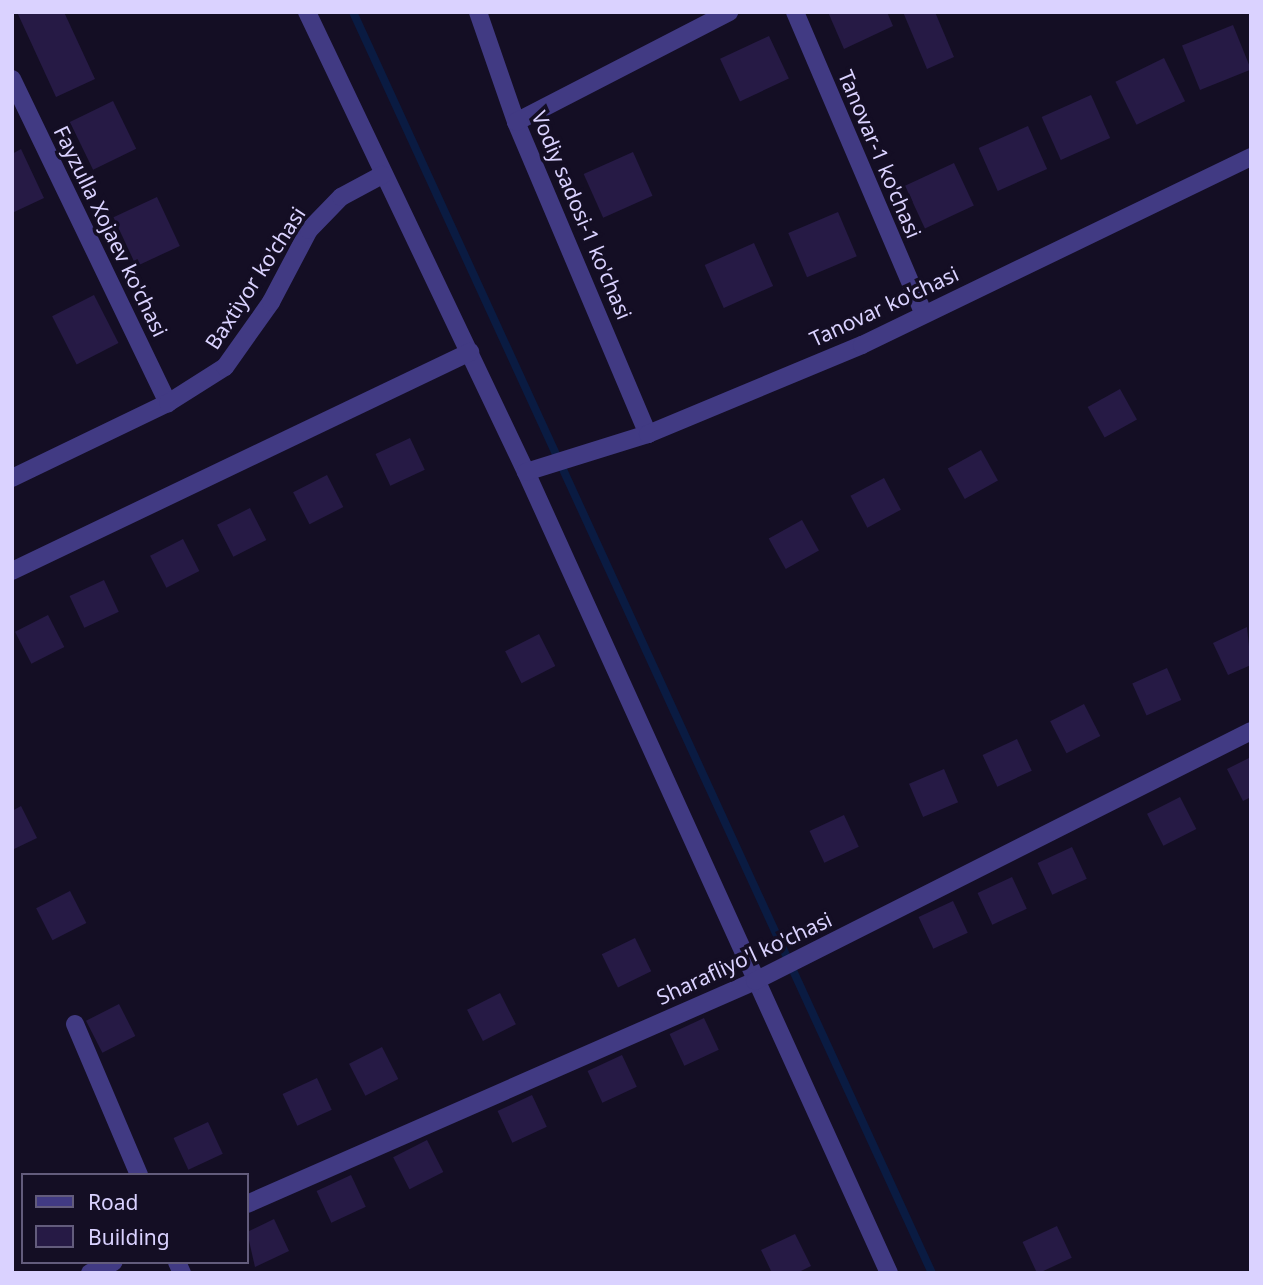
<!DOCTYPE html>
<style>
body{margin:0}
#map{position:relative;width:1263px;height:1285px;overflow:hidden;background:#140e24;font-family:"Noto Sans",sans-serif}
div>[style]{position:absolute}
.stream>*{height:8px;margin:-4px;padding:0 4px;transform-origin:4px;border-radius:4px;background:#0a1b42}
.building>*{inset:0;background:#261a45;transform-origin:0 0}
.minor>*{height:18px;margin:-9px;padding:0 9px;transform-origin:9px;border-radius:9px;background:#413a83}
span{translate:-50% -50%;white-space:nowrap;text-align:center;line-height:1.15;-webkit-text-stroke:7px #140e24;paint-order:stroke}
.street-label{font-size:21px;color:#dad2ff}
.frame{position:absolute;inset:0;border:14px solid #dad2ff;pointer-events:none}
.legend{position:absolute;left:21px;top:1173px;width:228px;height:91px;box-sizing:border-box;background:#140e24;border:2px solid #635c7c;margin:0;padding:9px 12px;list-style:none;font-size:21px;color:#dad2ff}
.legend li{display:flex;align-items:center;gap:14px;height:35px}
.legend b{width:35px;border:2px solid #635c7c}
</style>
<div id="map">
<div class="stream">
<div style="left:353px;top:12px;width:1388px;rotate:65.34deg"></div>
</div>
<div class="building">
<div style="clip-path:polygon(17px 12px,64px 12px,95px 79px,56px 97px)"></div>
<div style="clip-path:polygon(828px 12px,887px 12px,893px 26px,844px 49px)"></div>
<div style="clip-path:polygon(903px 12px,935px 12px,954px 57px,927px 69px)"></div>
<div style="left:1233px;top:25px;width:48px;height:55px;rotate:68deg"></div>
<div style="left:769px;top:36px;width:47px;height:54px;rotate:65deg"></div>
<div style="left:1164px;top:58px;width:48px;height:54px;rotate:64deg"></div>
<div style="left:1091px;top:95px;width:47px;height:54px;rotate:66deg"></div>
<div style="left:113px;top:101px;width:53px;height:48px;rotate:64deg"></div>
<div style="left:1028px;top:126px;width:47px;height:54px;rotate:66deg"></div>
<div style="clip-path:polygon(21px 149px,44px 198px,12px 213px,12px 154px)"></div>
<div style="left:633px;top:152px;width:48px;height:54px;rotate:66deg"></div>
<div style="left:954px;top:163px;width:47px;height:54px;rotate:65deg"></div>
<div style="left:157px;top:197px;width:54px;height:48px;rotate:65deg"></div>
<div style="left:838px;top:212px;width:48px;height:54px;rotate:67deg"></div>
<div style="left:754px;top:243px;width:47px;height:54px;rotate:66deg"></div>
<div style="left:94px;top:295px;width:54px;height:47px;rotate:63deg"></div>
<div style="left:1120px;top:389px;width:35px;height:37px;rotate:61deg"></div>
<div style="left:410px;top:438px;width:35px;height:38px;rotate:65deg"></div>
<div style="left:981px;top:450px;width:35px;height:38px;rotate:61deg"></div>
<div style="left:327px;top:475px;width:36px;height:38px;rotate:63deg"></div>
<div style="left:884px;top:478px;width:36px;height:38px;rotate:62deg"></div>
<div style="left:250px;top:508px;width:36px;height:37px;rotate:63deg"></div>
<div style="left:802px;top:520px;width:35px;height:38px;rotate:61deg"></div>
<div style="left:183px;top:539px;width:36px;height:37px;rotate:63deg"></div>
<div style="left:104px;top:580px;width:35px;height:38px;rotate:65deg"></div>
<div style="left:48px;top:615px;width:36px;height:37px;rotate:63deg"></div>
<div style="clip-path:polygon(1247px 627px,1251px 665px,1228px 675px,1213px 643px)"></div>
<div style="left:539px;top:634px;width:36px;height:38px;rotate:63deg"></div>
<div style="left:1167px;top:668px;width:35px;height:38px;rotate:66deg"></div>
<div style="left:1084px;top:704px;width:36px;height:38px;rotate:63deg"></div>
<div style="left:1017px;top:739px;width:35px;height:38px;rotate:65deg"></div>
<div style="clip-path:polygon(1251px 757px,1251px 797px,1243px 801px,1227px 769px)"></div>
<div style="left:944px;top:769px;width:36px;height:38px;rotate:67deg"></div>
<div style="left:1180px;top:797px;width:36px;height:37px;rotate:63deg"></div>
<div style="clip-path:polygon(21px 806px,37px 838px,12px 850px,12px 811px)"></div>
<div style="left:844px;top:815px;width:35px;height:38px;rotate:65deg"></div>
<div style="left:1072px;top:847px;width:35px;height:38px;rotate:65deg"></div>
<div style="left:1012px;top:877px;width:35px;height:38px;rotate:65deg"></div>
<div style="left:70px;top:891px;width:36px;height:38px;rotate:63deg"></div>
<div style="left:953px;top:901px;width:35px;height:38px;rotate:65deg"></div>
<div style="left:635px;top:938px;width:37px;height:37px;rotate:64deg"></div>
<div style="left:500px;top:993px;width:35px;height:37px;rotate:63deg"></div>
<div style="left:119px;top:1004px;width:36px;height:37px;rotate:63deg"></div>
<div style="left:704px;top:1018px;width:35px;height:38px;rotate:65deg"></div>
<div style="left:382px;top:1047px;width:36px;height:37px;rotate:63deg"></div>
<div style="left:622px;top:1055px;width:35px;height:38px;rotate:65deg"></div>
<div style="left:317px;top:1078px;width:35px;height:38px;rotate:65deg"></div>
<div style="left:532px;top:1095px;width:35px;height:38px;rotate:65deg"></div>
<div style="left:208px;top:1122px;width:35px;height:38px;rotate:65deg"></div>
<div style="left:427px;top:1140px;width:36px;height:38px;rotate:63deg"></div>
<div style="left:351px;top:1175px;width:35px;height:38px;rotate:65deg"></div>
<div style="clip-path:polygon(274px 1219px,289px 1251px,255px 1267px,247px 1232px)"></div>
<div style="left:1057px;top:1226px;width:35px;height:38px;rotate:65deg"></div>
<div style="clip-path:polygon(795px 1234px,811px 1266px,797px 1273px,772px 1273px,761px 1250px)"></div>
</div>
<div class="minor">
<div style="left:307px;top:12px;width:509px;rotate:64.54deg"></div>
<div style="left:526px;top:472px;width:879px;rotate:65.62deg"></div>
<div style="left:478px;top:12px;width:116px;rotate:70.9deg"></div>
<div style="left:516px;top:122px;width:339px;rotate:67.1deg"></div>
<div style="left:795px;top:12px;width:328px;rotate:66.9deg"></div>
<div style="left:12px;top:79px;width:360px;rotate:64.3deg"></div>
<div style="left:516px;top:122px;width:240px;rotate:-27.3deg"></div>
<div style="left:526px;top:472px;width:128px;rotate:-17.3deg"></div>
<div style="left:648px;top:434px;width:232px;rotate:-22.6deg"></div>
<div style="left:862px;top:345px;width:432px;rotate:-25.8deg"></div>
<div style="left:12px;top:478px;width:173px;rotate:-25.7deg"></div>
<div style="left:168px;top:403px;width:67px;rotate:-32.3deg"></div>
<div style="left:225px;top:367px;width:80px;rotate:-54.7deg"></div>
<div style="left:271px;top:302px;width:81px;rotate:-62.2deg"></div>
<div style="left:309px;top:230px;width:46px;rotate:-45.9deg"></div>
<div style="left:341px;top:197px;width:47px;rotate:-28.2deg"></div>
<div style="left:12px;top:571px;width:508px;rotate:-25.56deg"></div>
<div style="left:75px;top:1024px;width:164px;rotate:67deg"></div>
<div style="left:247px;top:1204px;width:555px;rotate:-23.7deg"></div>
<div style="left:755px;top:981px;width:555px;rotate:-26.75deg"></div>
<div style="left:177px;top:1262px;width:12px;rotate:66deg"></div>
<div style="left:90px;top:1273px;width:26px;rotate:-25deg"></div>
</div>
<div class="street-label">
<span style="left:880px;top:154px;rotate:67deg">Tanovar-1 ko'chasi</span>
<span style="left:582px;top:215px;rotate:67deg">Vodiy sadosi-1 ko'chasi</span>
<span style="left:111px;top:231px;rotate:64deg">Fayzulla Xojaev ko'chasi</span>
<span style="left:255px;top:278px;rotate:-57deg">Baxtiyor ko'chasi</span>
<span style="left:884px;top:306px;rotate:-25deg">Tanovar ko'chasi</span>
<span style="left:744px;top:958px;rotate:-25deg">Sharafliyo'l ko'chasi</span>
</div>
<div class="frame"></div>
<ul class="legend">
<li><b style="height:9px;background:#413a83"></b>Road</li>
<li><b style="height:19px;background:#261a45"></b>Building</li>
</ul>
</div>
